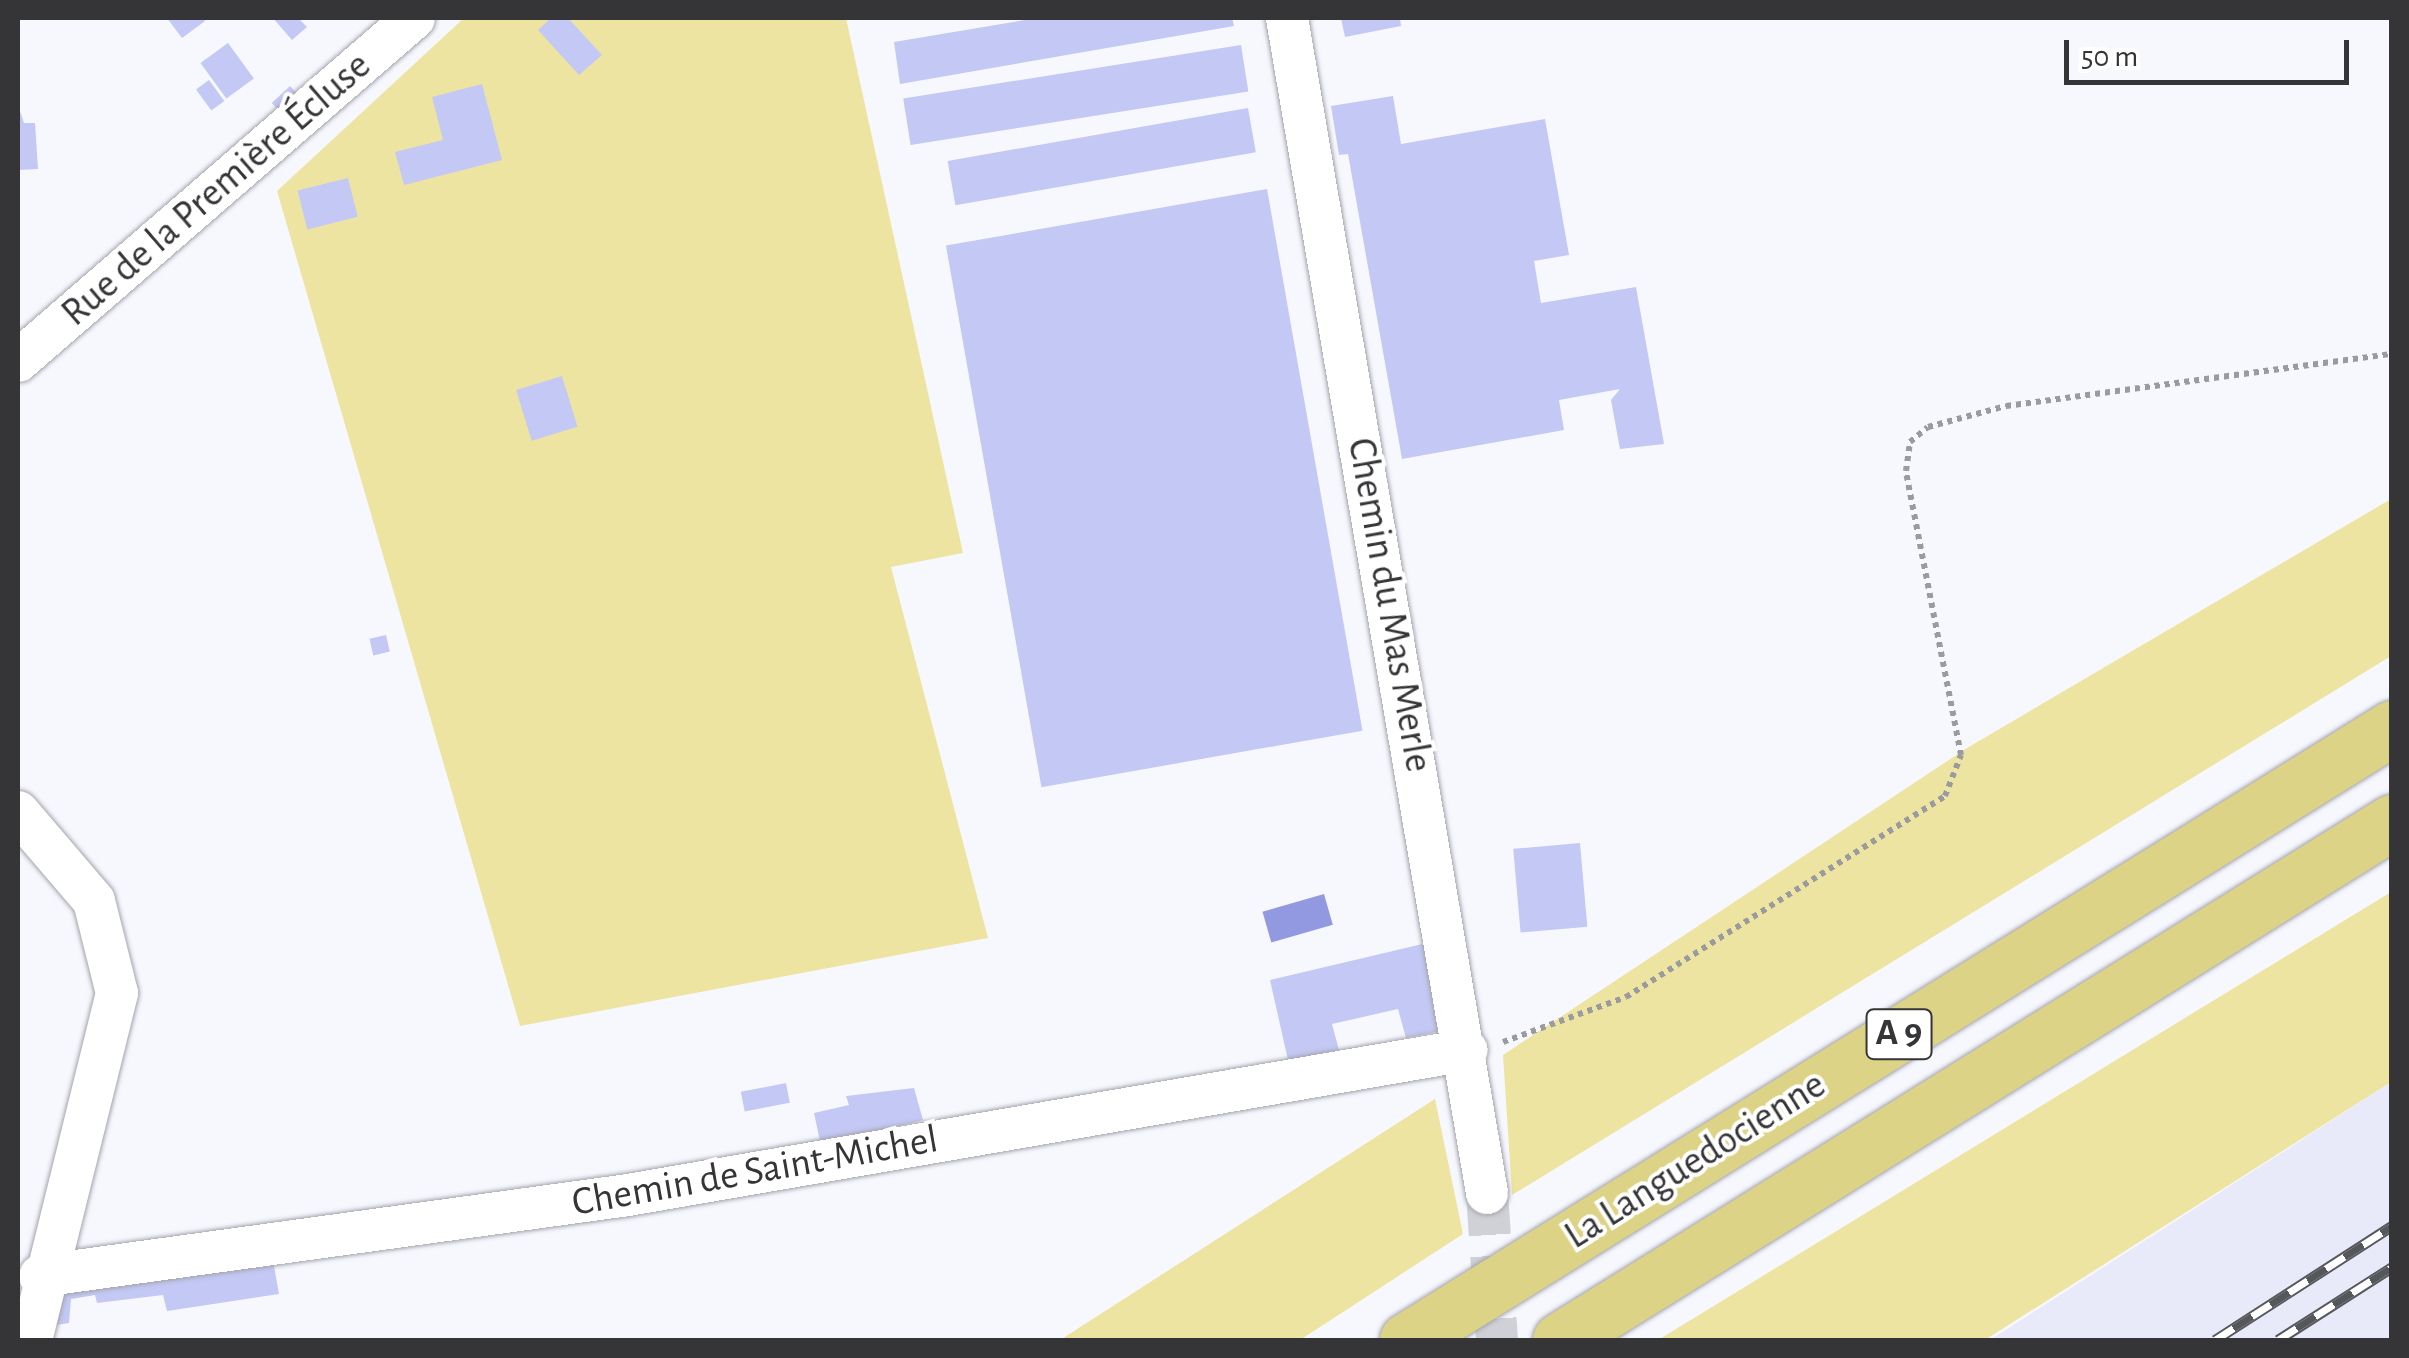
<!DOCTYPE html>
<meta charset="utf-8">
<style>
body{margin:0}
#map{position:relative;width:2409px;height:1358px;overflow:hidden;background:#f7f8fe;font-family:"Alegreya Sans",sans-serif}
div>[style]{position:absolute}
.built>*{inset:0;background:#e8eafa}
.green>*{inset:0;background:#ede4a2}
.water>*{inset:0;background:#9399e0;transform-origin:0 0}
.building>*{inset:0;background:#c3c8f4;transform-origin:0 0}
.street-tunnel>*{height:42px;margin-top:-21px;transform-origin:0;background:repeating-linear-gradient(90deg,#d0d1d6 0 42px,transparent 0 63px)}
.path>*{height:6px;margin-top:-3px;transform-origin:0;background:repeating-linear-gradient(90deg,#9a9b9f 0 5px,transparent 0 10px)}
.roads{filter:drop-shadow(0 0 2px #a3a4ac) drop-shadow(0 0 2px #a3a4ac)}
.street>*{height:42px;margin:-21px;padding:0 21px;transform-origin:21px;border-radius:21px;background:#fff}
.highway>*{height:55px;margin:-27.5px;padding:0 27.5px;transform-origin:27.5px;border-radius:27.5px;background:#ddd386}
.rail>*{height:11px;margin-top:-5.5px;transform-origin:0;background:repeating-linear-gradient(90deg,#fff 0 22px,#56575a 0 44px);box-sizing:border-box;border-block:2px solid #56575a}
span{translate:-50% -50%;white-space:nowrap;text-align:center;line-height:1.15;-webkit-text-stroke:8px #fff;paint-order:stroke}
.shield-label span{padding:2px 8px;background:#fff;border:2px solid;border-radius:8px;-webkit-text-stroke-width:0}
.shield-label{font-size:38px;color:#353538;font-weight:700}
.street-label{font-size:40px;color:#353538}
.frame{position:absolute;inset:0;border:20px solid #353538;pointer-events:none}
.scale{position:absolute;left:2064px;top:40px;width:285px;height:45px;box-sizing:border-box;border:5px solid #353538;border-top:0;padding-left:12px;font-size:30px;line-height:35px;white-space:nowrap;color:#353538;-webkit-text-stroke:8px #fff;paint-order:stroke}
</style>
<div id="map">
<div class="built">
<div style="clip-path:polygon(2391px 1082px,2391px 1340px,1990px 1340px,2286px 1150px)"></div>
</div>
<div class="green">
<div style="clip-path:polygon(464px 18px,846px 18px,963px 553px,891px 567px,988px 938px,520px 1026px,277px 191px)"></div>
<div style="clip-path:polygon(2391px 499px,2391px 656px,1512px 1195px,1503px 1055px,1967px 748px)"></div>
<div style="clip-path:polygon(2391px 892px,2391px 1082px,1985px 1340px,1658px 1340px)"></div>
<div style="clip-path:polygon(1435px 1099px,1463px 1234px,1300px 1340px,1060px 1340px)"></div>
</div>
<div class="water">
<div style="left:1324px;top:894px;width:32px;height:64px;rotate:74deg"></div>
</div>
<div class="building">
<div style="clip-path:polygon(167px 18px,203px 18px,205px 21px,182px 38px)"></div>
<div style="clip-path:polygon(273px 18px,298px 18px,307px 27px,292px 40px)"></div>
<div style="clip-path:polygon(551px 18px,568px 18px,602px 55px,579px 75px,538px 30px)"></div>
<div style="clip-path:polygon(1037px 18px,1232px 18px,1234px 26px,900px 84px,894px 42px)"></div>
<div style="clip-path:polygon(1341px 18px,1400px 18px,1401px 26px,1345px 37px)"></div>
<div style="left:228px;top:43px;width:44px;height:34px;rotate:54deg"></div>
<div style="left:1241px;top:45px;width:47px;height:342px;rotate:81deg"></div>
<div style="left:209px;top:80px;width:26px;height:16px;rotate:54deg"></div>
<div style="clip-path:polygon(482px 84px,502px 160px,404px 185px,395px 152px,443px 140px,432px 97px)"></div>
<div style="left:290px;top:86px;width:18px;height:25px;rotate:47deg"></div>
<div style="clip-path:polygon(1393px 96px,1401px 144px,1545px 119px,1569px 255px,1534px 261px,1541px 303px,1636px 287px,1664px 444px,1620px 449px,1611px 400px,1620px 389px,1559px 400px,1564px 430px,1402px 459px,1348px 154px,1339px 155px,1331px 106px)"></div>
<div style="clip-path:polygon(18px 105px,24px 123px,35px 123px,38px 169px,18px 170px)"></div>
<div style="left:1248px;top:108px;width:45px;height:305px;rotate:80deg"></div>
<div style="left:348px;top:178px;width:40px;height:52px;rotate:76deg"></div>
<div style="left:1267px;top:189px;width:550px;height:326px;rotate:80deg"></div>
<div style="left:562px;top:376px;width:53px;height:48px;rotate:73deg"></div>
<div style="left:386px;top:635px;width:17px;height:17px;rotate:77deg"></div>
<div style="left:1580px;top:843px;width:84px;height:67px;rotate:85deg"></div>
<div style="clip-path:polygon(1431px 942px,1445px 1030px,1406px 1038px,1398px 1009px,1332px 1024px,1339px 1050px,1288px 1060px,1270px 980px)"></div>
<div style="left:786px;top:1083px;width:20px;height:46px;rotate:79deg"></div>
<div style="clip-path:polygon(914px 1088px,923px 1120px,821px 1146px,814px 1113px,849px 1105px,846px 1096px)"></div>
<div style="clip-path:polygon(272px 1255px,279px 1294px,167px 1311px,163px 1295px,97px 1303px,95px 1295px,71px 1299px,69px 1323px,50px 1326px,57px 1289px)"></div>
</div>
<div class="street-tunnel">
<div style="left:1487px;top:1193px;width:147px;rotate:86.1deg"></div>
</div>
<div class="path">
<div style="left:1503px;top:1042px;width:131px;rotate:-20.1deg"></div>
<div style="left:1626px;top:997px;width:377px;rotate:-32.2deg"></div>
<div style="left:1945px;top:796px;width:44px;rotate:-68.7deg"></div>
<div style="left:1961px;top:755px;width:289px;rotate:-101deg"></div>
<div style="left:1906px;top:471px;width:29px;rotate:-82deg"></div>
<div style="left:1910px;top:442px;width:23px;rotate:-40deg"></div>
<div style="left:1928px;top:427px;width:81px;rotate:-15.1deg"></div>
<div style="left:2006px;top:406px;width:389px;rotate:-7.7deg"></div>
</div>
<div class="roads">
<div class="street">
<div style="left:1287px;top:18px;width:1192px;rotate:80.34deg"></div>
<div style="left:18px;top:361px;width:524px;rotate:-40.9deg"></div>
<div style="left:18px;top:812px;width:117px;rotate:49.5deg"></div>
<div style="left:94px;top:901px;width:95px;rotate:76deg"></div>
<div style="left:117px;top:993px;width:357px;rotate:103.9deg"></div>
<div style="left:40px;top:1276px;width:594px;rotate:-7.84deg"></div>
<div style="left:628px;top:1195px;width:851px;rotate:-9.81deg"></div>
</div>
<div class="highway">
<div style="left:1407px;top:1340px;width:1160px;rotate:-31.85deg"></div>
<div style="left:1560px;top:1340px;width:980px;rotate:-31.91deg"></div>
</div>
</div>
<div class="rail">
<div style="left:2215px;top:1340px;width:211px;rotate:-32.8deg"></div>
<div style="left:2278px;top:1340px;width:135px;rotate:-32.6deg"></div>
</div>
<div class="shield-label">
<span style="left:1899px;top:1034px">A 9</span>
</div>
<div class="street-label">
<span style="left:216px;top:189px;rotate:-41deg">Rue de la Première Écluse</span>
<span style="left:1390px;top:605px;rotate:80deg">Chemin du Mas Merle</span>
<span style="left:1695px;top:1160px;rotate:-32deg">La Languedocienne</span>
<span style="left:755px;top:1171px;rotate:-10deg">Chemin de Saint-Michel</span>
</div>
<div class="frame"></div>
<div class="scale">50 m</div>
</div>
